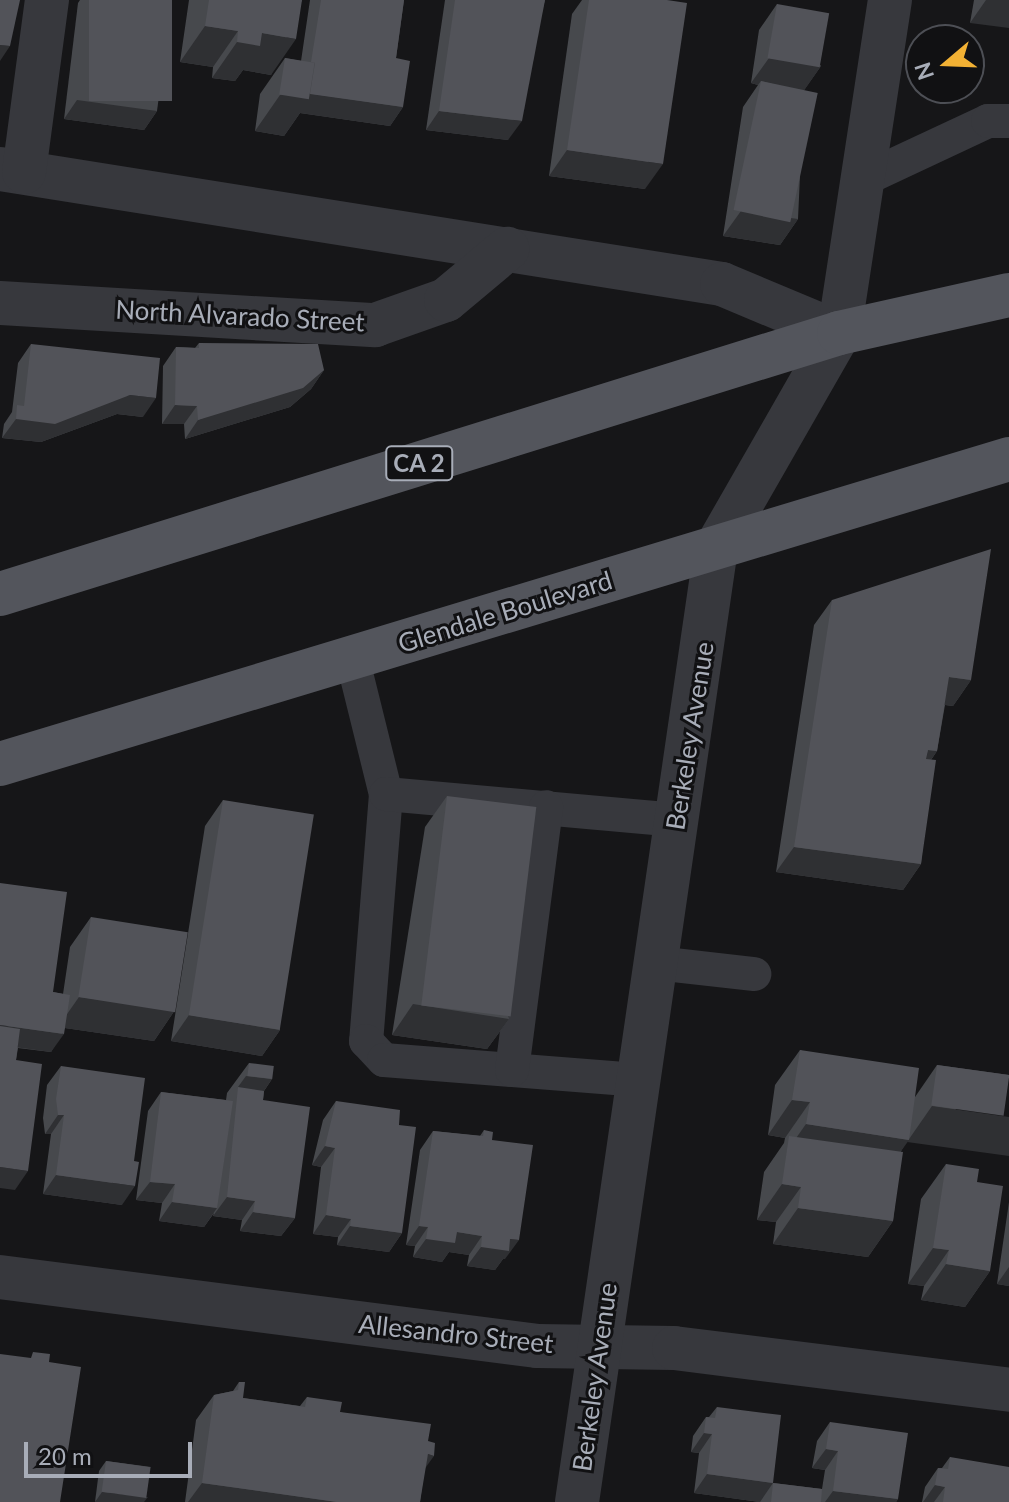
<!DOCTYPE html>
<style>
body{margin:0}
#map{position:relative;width:1009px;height:1502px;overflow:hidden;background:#161618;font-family:Lato,sans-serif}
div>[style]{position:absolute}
.service>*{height:34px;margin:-17px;padding:0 17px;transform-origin:17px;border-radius:17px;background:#37383d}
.minor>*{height:44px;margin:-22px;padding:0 22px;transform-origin:22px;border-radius:22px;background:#37383d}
.primary>*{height:44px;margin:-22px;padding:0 22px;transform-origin:22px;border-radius:22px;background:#53555c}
.wall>*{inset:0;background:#47494d}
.shaded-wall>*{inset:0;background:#2f3033}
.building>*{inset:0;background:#525359;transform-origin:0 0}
span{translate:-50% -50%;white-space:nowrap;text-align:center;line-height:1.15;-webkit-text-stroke:6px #111113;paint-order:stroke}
.shield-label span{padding:2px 6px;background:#111113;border:2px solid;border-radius:6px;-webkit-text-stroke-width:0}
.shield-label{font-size:24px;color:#a8adb8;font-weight:700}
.street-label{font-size:26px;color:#a8adb8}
.north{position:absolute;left:905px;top:24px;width:80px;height:80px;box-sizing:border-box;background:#111113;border:2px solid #4d4f55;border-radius:50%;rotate:251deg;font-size:22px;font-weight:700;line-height:32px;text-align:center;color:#a8adb8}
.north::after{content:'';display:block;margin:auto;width:28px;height:36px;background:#f2b134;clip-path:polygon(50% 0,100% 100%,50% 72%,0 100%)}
.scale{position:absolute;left:24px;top:1442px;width:168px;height:36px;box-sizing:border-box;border:4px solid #a8adb8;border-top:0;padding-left:10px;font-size:24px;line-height:28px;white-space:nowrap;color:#a8adb8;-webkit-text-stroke:6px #111113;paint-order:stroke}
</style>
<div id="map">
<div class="service">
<div style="left:862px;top:180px;width:139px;rotate:-25.1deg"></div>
<div style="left:988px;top:121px;width:21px"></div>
<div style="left:352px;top:657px;width:141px;rotate:76.1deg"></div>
<div style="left:386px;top:794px;width:248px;rotate:94.6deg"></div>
<div style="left:366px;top:1041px;width:26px;rotate:47deg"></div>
<div style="left:384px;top:1060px;width:257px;rotate:4.5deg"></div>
<div style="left:386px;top:794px;width:292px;rotate:5.1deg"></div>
<div style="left:656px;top:963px;width:99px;rotate:6.4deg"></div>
<div style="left:512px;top:1070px;width:265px;rotate:-82.6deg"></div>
</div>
<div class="minor">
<div style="left:0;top:169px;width:731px;rotate:9.05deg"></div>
<div style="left:722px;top:284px;width:127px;rotate:22.7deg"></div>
<div style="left:24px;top:172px;width:174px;rotate:-82.4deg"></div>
<div style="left:0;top:303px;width:376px;rotate:3.4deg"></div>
<div style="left:375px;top:325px;width:75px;rotate:-19.4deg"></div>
<div style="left:446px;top:300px;width:80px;rotate:-39.9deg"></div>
<div style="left:0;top:1277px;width:541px;rotate:7.32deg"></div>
<div style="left:537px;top:1346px;width:137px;rotate:0.8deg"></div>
<div style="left:674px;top:1348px;width:338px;rotate:7.1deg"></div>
<div style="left:577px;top:1502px;width:964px;rotate:-81.71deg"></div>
<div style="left:716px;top:548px;width:248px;rotate:-60.2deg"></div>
<div style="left:839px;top:333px;width:337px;rotate:-81.3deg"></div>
</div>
<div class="primary">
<div style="left:0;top:594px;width:879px;rotate:-17.28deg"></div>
<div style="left:839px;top:333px;width:174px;rotate:-12.6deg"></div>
<div style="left:0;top:764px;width:1054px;rotate:-16.82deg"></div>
</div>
<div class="wall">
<div style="clip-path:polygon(80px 0,172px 0,157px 111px,144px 130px,64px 119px,78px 3px)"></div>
<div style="clip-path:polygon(189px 0,302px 0,271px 75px,243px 70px,235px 81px,212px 78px,213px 67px,180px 62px)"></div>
<div style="clip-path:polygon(310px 0,404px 0,396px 58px,403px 107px,390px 126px,300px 113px,284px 136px,255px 131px,260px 94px,285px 58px,301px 61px)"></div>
<div style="clip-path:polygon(445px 0,545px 0,508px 140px,426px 130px)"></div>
<div style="clip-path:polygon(582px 0,667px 0,645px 189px,549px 176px,572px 14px)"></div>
<div style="clip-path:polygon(974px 0,1009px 0,970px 23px)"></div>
<div style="clip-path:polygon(777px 4px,821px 66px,804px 90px,798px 219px,780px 245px,723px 236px,743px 107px,758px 85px,751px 83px,759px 30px)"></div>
<div style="clip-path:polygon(199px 343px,324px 370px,311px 389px,290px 407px,185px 439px,184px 424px,162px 424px,163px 366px,176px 347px,195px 348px)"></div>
<div style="clip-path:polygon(31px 344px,143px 417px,117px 414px,41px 442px,2px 438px,4px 424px,12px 412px,18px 363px)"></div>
<div style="clip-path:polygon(832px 600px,971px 680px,953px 706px,945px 705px,937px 751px,931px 760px,921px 864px,903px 890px,776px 872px,814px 625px)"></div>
<div style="clip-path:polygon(447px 796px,509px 1019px,487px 1049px,392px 1035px,425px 827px)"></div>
<div style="clip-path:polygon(223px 800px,280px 1030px,262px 1056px,171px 1041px,205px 826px)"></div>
<div style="clip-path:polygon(0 883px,53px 992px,63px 994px,70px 947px,91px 917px,175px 1010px,154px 1041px,65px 1028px,51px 1052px,18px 1048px,16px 1060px,15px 1190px)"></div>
<div style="clip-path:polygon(800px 1050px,915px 1097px,937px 1065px,1009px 1075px,907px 1141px,901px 1151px,893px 1221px,868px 1257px,773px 1244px,776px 1222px,757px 1220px,764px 1172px,784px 1143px,785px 1138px,768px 1135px,775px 1085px)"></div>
<div style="clip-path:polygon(249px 1063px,272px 1079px,264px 1091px,263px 1100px,295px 1218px,281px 1236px,240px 1231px,242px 1220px,213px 1216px,214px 1213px,204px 1227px,159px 1221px,162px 1203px,136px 1200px,148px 1111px,161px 1092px,226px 1100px,227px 1093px)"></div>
<div style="clip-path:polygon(61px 1066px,122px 1205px,43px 1194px,51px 1134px,45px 1134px,43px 1118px,47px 1085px)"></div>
<div style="clip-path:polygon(336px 1101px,399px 1125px,402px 1233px,389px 1252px,337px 1245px,338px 1237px,313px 1234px,321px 1167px,312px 1165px,323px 1120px)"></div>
<div style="clip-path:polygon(484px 1130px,492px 1140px,505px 1259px,503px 1259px,495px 1270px,467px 1266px,469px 1255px,449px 1252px,442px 1262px,413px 1257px,415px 1246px,406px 1245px,420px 1150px,433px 1131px,480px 1136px)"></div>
<div style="clip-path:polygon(946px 1164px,977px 1182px,990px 1271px,965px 1307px,921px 1300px,924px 1286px,908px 1284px,921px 1199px)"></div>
<div style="clip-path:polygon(1009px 1202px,1009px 1286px,997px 1284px)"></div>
<div style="clip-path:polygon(239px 1382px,243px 1398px,300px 1406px,307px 1397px,340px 1412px,428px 1441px,420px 1502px,185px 1502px,196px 1420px,214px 1395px,233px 1391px)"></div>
<div style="clip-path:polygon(717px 1407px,773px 1483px,822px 1489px,825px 1470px,812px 1468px,817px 1441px,830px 1422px,898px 1499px,896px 1502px,760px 1502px,694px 1493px,699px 1453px,691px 1452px,693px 1436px,706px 1417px,709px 1417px)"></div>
<div style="clip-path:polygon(950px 1457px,1009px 1502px,922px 1502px,925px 1487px,938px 1468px,942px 1468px)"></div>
<div style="clip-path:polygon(106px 1461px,151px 1467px,95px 1502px,99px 1471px)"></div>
</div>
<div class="shaded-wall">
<div style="clip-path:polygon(986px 0,1009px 0,1009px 28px,970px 23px)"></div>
<div style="clip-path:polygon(205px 26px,238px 31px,213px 67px,180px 62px)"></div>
<div style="clip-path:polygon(262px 33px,296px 39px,271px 75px,243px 70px,235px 81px,212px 78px,237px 42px)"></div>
<div style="clip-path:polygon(0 45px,10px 46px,0 61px)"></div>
<div style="clip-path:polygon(769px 58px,821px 66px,803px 92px,761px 81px,758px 85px,751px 83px)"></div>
<div style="clip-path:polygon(306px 93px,403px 107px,390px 126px,300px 113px,284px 136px,255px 131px,280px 95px)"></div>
<div style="clip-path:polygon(77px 100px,157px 111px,144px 130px,64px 119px)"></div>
<div style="clip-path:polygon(439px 111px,522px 121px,508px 140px,426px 130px)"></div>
<div style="clip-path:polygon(567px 150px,663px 164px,645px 189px,549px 176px)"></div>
<div style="clip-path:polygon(741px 211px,798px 219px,780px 245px,723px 236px)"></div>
<div style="clip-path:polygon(324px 370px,311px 389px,290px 407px,185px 439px,198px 420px)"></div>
<div style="clip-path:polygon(130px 395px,156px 398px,143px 417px,117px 414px,41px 442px,2px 438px,16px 419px)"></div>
<div style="clip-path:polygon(175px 405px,197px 406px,184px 424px,162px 424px)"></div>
<div style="clip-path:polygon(949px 677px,971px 680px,953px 706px,931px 703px)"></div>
<div style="clip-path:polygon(928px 750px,937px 751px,919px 777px)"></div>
<div style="clip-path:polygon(794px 847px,921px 864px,903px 890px,776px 872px)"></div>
<div style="clip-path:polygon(79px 997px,175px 1010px,154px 1041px,58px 1027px)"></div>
<div style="clip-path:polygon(413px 1004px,509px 1019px,487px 1049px,392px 1035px)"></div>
<div style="clip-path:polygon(189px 1015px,280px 1030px,262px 1056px,171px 1041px)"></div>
<div style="clip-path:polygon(0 1025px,64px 1034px,51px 1052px,0 1045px)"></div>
<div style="clip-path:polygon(246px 1076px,272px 1079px,251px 1110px,238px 1087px)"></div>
<div style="clip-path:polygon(792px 1100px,810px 1102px,785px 1138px,768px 1135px)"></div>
<div style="clip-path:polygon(932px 1106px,1009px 1117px,1009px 1156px,907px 1142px)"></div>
<div style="clip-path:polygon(58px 1115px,64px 1115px,51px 1134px,45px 1134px)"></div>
<div style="clip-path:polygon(806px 1124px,909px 1140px,884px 1175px,787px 1151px)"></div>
<div style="clip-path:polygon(325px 1146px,335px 1148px,321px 1167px,312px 1165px)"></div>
<div style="clip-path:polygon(0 1167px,28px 1171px,15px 1190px,0 1188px)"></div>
<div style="clip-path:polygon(56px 1175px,135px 1186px,122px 1205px,43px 1194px)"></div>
<div style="clip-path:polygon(150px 1182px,175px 1184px,162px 1203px,136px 1200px)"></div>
<div style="clip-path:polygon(782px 1184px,801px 1187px,776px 1222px,757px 1220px)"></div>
<div style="clip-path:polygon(227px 1197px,255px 1201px,242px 1220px,213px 1216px)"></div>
<div style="clip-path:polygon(172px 1202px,217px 1208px,204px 1227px,159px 1221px)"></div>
<div style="clip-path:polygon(798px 1208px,893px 1221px,868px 1257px,773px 1244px)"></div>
<div style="clip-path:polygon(253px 1212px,295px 1218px,281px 1236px,240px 1231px)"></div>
<div style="clip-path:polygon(326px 1215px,351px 1219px,338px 1237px,313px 1234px)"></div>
<div style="clip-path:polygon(350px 1226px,402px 1233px,389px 1252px,337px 1245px)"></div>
<div style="clip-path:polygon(419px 1226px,428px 1227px,415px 1246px,406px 1245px)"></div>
<div style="clip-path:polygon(457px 1232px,482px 1236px,469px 1255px,449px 1252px,442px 1262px,413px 1257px,426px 1239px)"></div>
<div style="clip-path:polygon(510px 1239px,519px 1240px,505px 1259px,503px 1259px,495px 1270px,467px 1266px,481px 1247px)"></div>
<div style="clip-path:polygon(933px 1248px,949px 1250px,924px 1286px,908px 1284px)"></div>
<div style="clip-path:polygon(946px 1264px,990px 1271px,965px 1307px,921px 1300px)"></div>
<div style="clip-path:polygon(1009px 1267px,1009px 1286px,997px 1284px)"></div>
<div style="clip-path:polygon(704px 1433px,712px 1434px,699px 1453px,691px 1452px)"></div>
<div style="clip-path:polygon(826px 1449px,838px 1451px,825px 1470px,812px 1468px)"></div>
<div style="clip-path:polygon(428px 1454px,434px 1456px,416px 1481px)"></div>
<div style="clip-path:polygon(707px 1474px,773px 1483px,760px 1502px,694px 1493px)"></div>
<div style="clip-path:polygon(202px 1483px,337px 1502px,188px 1502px)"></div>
<div style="clip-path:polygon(935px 1485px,945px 1487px,934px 1502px,923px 1502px)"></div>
<div style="clip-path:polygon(833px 1491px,898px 1499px,896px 1502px,825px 1502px)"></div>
<div style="clip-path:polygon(102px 1492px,148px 1497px,144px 1502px,95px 1502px)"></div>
</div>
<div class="building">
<div style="clip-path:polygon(0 0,20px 0,10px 46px,0 45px)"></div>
<div style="left:89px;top:0;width:83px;height:101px"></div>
<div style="clip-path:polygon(209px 0,302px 0,296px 39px,262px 33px,260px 46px,237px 42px,238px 31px,205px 26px)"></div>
<div style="clip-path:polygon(321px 0,404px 0,396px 58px,410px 61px,403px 107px,310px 94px,315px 63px,311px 62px)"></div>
<div style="clip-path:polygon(455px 0,545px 0,522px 121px,439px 111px)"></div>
<div style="clip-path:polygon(589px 0,667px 0,687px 3px,663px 164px,567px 150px)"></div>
<div style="left:777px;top:4px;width:53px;height:55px;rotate:10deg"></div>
<div style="left:285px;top:58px;width:30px;height:37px;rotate:9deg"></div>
<div style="left:761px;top:81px;width:58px;height:132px;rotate:12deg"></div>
<div style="clip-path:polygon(199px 343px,318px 344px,324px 370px,303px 388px,198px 420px,197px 406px,175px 405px,176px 347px,199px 348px)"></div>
<div style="clip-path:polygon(31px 344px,160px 358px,156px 398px,130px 395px,55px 424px,16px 419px,17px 405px,24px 406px)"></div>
<div style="clip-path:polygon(991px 549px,971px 680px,949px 677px,937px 751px,928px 750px,926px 759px,936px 760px,921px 864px,794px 847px,832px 600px)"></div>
<div style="left:447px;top:796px;width:90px;height:211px;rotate:7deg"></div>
<div style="left:223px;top:800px;width:92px;height:218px;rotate:9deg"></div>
<div style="clip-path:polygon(0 883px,67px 892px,53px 992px,70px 995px,64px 1034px,0 1025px)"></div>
<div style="left:91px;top:917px;width:98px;height:81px;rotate:9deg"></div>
<div style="clip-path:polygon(0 1026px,20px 1029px,16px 1060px,42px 1064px,28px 1171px,0 1167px)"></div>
<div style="clip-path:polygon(800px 1050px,919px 1068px,909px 1140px,806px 1124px,810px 1102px,792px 1100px)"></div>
<div style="left:249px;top:1063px;width:25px;height:13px;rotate:7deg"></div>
<div style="left:937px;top:1065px;width:73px;height:41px;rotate:8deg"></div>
<div style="clip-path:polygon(61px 1066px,145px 1078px,134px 1161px,139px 1162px,135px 1186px,56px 1175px,64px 1115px,58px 1115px,56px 1099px)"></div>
<div style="clip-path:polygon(238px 1087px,264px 1091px,263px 1100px,310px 1107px,295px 1218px,253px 1212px,255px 1201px,227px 1197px)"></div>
<div style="clip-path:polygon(161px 1092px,233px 1101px,217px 1208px,172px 1202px,175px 1184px,150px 1182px)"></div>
<div style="clip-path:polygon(336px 1101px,400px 1110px,399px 1125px,416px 1127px,402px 1233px,350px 1226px,351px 1219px,326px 1215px,335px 1148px,325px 1146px)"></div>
<div style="clip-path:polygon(484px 1130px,493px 1132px,492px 1140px,533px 1145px,519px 1240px,510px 1239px,509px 1251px,481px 1247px,482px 1236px,457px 1232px,455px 1243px,426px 1239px,428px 1227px,419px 1226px,433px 1131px,483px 1136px)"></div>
<div style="clip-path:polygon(789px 1136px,903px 1152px,893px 1221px,798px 1208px,801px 1187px,782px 1184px)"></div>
<div style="clip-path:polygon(946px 1164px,979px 1169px,977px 1182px,1003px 1186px,990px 1271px,946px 1264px,949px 1250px,933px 1248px)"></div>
<div style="clip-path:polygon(33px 1352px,50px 1354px,49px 1362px,81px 1367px,60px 1502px,0 1502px,0 1354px,31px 1358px)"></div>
<div style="clip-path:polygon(239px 1382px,245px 1382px,243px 1398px,305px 1407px,307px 1397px,342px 1402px,340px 1412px,431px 1424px,428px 1441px,435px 1443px,434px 1456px,428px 1454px,420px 1502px,337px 1502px,202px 1483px,214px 1395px,238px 1390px)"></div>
<div style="clip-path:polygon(717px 1407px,781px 1415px,773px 1483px,707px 1474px,712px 1434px,704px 1433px,706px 1417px,715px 1418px)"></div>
<div style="clip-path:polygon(830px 1422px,908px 1433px,898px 1499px,833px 1491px,838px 1451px,826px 1449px)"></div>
<div style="clip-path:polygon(950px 1457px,1009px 1467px,1009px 1502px,943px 1502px,945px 1487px,935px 1485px,938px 1468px,948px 1469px)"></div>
<div style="left:106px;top:1461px;width:45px;height:31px;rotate:8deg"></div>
<div style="clip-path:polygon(773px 1483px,822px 1489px,821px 1502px,824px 1502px,771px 1502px)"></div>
</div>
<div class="shield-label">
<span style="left:419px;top:463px">CA 2</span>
</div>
<div class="street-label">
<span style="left:240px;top:316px;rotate:3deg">North Alvarado Street</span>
<span style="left:505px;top:612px;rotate:-17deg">Glendale Boulevard</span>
<span style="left:690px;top:736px;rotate:-81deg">Berkeley Avenue</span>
<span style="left:456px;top:1334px;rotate:6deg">Allesandro Street</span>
<span style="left:595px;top:1377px;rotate:-82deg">Berkeley Avenue</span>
</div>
<div class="north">N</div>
<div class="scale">20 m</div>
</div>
